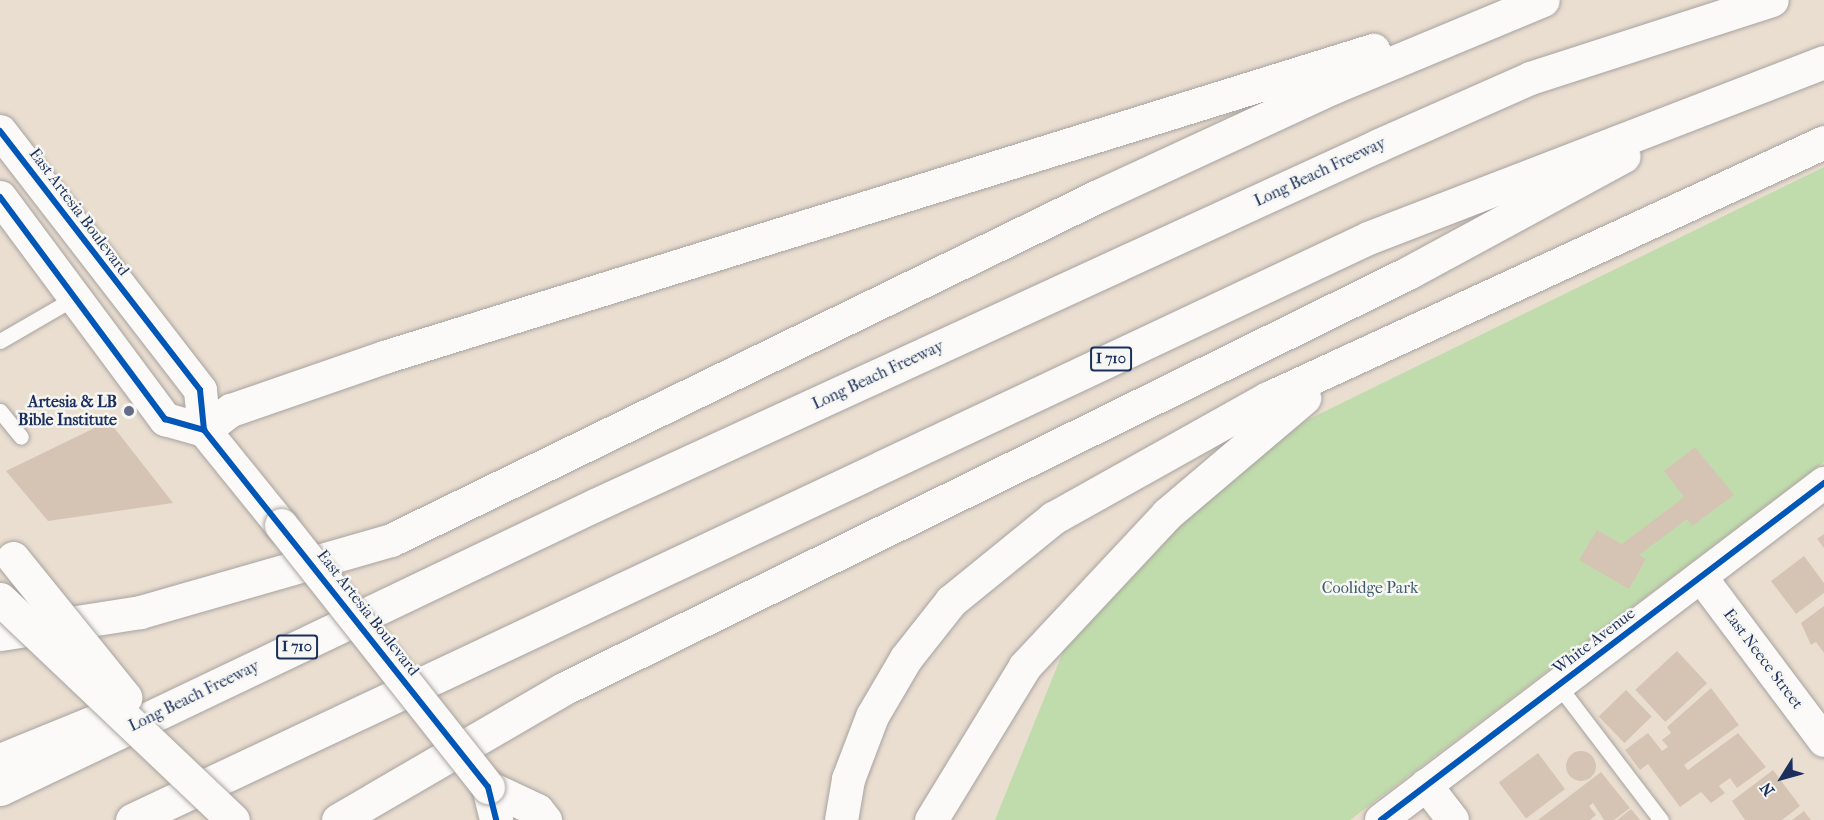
<!DOCTYPE html>
<style>
body{margin:0}
#map{position:relative;width:1824px;height:820px;overflow:hidden;background:#eaded0;font-family:"IM FELL French Canon",serif}
div>[style]{position:absolute}
.green>*{inset:0;background:#c1dcac}
.building>*{inset:0;background:#d5c4b4;transform-origin:0 0}
.round{border-radius:50%}
.roads{filter:drop-shadow(0 0 2px #a7a3a0) drop-shadow(0 0 2px #a7a3a0)}
.service>*{height:15px;margin:-7.5px;padding:0 7.5px;transform-origin:7.5px;border-radius:7.5px;background:#fcfaf8}
.minor>*{height:32px;margin:-16px;padding:0 16px;transform-origin:16px;border-radius:16px;background:#fcfaf8}
.primary>*{height:33px;margin:-16.5px;padding:0 16.5px;transform-origin:16.5px;border-radius:16.5px;background:#fcfaf8}
.motorway>*{height:33px;margin:-16.5px;padding:0 16.5px;transform-origin:16.5px;border-radius:16.5px;background:#fcfaf8}
.bridges{filter:drop-shadow(0 0 2px #a7a3a0) drop-shadow(0 0 2px #a7a3a0)}
.primary-bridge>*{height:33px;margin:-16.5px;padding:0 16.5px;transform-origin:16.5px;border-radius:16.5px;background:#fcfaf8}
.motorway-bridge>*{height:33px;margin:-16.5px;padding:0 16.5px;transform-origin:16.5px;border-radius:16.5px;background:#fcfaf8}
.cycleway>*{height:6px;margin:-3px;padding:0 3px;transform-origin:3px;border-radius:3px;background:#0057b8}
.dots>*{width:16px;height:16px;translate:-50% -50%;box-sizing:border-box;border:3px solid #f6f6f2;border-radius:50%}
span{translate:-50% -50%;white-space:nowrap;text-align:center;line-height:1.15;-webkit-text-stroke:5px #f6f6f2;paint-order:stroke}
.shield-label span{padding:2px 4px;background:#f6f6f2;border:2px solid;border-radius:4px;-webkit-text-stroke-width:0}
.shield-label{font-size:15px;color:#1b2f5e;font-weight:700}
.street-label{font-size:16px;color:#1b2f5e}
.poi-label{font-size:16px;color:#1b2f5e;font-weight:700}
.right{translate:-100% -50%;text-align:right}
.park-label{font-size:16px;color:#3c5a6a}
.north{position:absolute;left:1752px;top:748px;width:60px;height:60px;-webkit-text-stroke:4px #f6f6f2;paint-order:stroke;rotate:233deg;font-size:16px;font-weight:700;line-height:24px;text-align:center;color:#1b2f5e}
.north::after{content:'';display:block;margin:auto;width:21px;height:27px;background:#1b2f5e;clip-path:polygon(50% 0,100% 100%,50% 72%,0 100%)}
</style>
<div id="map">
<div class="green">
<div style="clip-path:polygon(1824px 167px,1824px 462px,1350px 820px,995px 820px,1069px 637px,1154px 537px,1305px 421px)"></div>
</div>
<div class="building">
<div style="clip-path:polygon(109px 421px,173px 503px,48px 521px,6px 471px)"></div>
<div style="clip-path:polygon(1695px 447px,1734px 495px,1692px 526px,1687px 519px,1639px 555px,1646px 559px,1629px 589px,1579px 560px,1597px 530px,1622px 544px,1684px 497px,1664px 471px)"></div>
<div style="clip-path:polygon(1824px 534px,1824px 548px,1817px 539px)"></div>
<div style="clip-path:polygon(1804px 556px,1824px 583px,1824px 593px,1796px 614px,1771px 581px)"></div>
<div style="clip-path:polygon(1824px 606px,1824px 653px,1816px 642px,1811px 645px,1801px 623px)"></div>
<div style="left:1677px;top:651px;width:44px;height:57px;rotate:47deg"></div>
<div style="clip-path:polygon(1711px 688px,1739px 725px,1684px 765px,1688px 770px,1738px 733px,1766px 767px,1737px 788px,1730px 778px,1719px 786px,1725px 793px,1711px 803px,1701px 792px,1680px 807px,1648px 764px,1640px 770px,1625px 750px,1648px 733px,1662px 751px,1668px 747px,1662px 740px,1671px 733px,1667px 727px)"></div>
<div style="left:1626px;top:690px;width:37px;height:38px;rotate:46deg"></div>
<div class="round" style="left:1566px;top:751px;width:30px;height:30px"></div>
<div style="left:1538px;top:753px;width:45px;height:49px;rotate:53deg"></div>
<div style="clip-path:polygon(1773px 770px,1800px 806px,1782px 820px,1745px 820px,1732px 801px)"></div>
<div style="clip-path:polygon(1601px 772px,1630px 808px,1614px 820px,1604px 820px,1593px 803px,1589px 806px,1596px 815px,1590px 820px,1538px 820px)"></div>
<div style="clip-path:polygon(1631px 809px,1640px 820px,1617px 820px)"></div>
<div style="clip-path:polygon(1804px 811px,1811px 820px,1792px 820px)"></div>
</div>
<div class="roads">
<div class="service">
<div style="left:0;top:341px;width:88px;rotate:-30.1deg"></div>
<div style="left:0;top:411px;width:33px;rotate:51deg"></div>
<div style="left:1558px;top:685px;width:170px;rotate:52.7deg"></div>
</div>
<div class="minor">
<div style="left:1701px;top:577px;width:205px;rotate:53.1deg"></div>
<div style="left:1426px;top:785px;width:44px;rotate:52.4deg"></div>
<div style="left:1381px;top:820px;width:557px;rotate:-37.26deg"></div>
</div>
<div class="primary">
<div style="left:0;top:131px;width:327px;rotate:52.3deg"></div>
<div style="left:200px;top:390px;width:40px;rotate:84.3deg"></div>
<div style="left:204px;top:430px;width:122px;rotate:51deg"></div>
<div style="left:0;top:197px;width:277px;rotate:53.4deg"></div>
<div style="left:165px;top:419px;width:41px;rotate:15.8deg"></div>
<div style="left:488px;top:787px;width:54px;rotate:25.1deg"></div>
<div style="left:537px;top:810px;width:13px;rotate:51deg"></div>
<div style="left:488px;top:787px;width:34px;rotate:76deg"></div>
</div>
<div class="motorway">
<div style="left:204px;top:430px;width:34px;rotate:-37deg"></div>
<div style="left:231px;top:410px;width:162px;rotate:-19.1deg"></div>
<div style="left:384px;top:357px;width:1036px;rotate:-17.25deg"></div>
<div style="left:0;top:634px;width:142px;rotate:-8.9deg"></div>
<div style="left:140px;top:612px;width:261px;rotate:-16deg"></div>
<div style="left:391px;top:540px;width:788px;rotate:-25.95deg"></div>
<div style="left:1100px;top:195px;width:258px;rotate:-24.8deg"></div>
<div style="left:1334px;top:87px;width:226px;rotate:-22.6deg"></div>
<div style="left:0;top:760px;width:100px;rotate:-22.2deg"></div>
<div style="left:0;top:789px;width:659px;rotate:-25.52deg"></div>
<div style="left:595px;top:505px;width:863px;rotate:-24.66deg"></div>
<div style="left:1379px;top:145px;width:165px;rotate:-23.9deg"></div>
<div style="left:1530px;top:78px;width:254px;rotate:-17.9deg"></div>
<div style="left:132px;top:820px;width:1366px;rotate:-25.21deg"></div>
<div style="left:1368px;top:238px;width:489px;rotate:-21.1deg"></div>
<div style="left:338px;top:820px;width:260px;rotate:-30.2deg"></div>
<div style="left:563px;top:689px;width:944px;rotate:-26.21deg"></div>
<div style="left:1410px;top:272px;width:243px;rotate:-28.5deg"></div>
<div style="left:841px;top:820px;width:42px;rotate:-80.3deg"></div>
<div style="left:848px;top:779px;width:67px;rotate:-69.1deg"></div>
<div style="left:872px;top:716px;width:67px;rotate:-59.6deg"></div>
<div style="left:906px;top:658px;width:73px;rotate:-51.7deg"></div>
<div style="left:951px;top:601px;width:132px;rotate:-39.1deg"></div>
<div style="left:1053px;top:518px;width:246px;rotate:-29.2deg"></div>
<div style="left:1268px;top:398px;width:612px;rotate:-24.72deg"></div>
<div style="left:931px;top:820px;width:180px;rotate:-58.6deg"></div>
<div style="left:1025px;top:666px;width:208px;rotate:-46.9deg"></div>
<div style="left:1167px;top:514px;width:180px;rotate:-40.3deg"></div>
</div>
</div>
<div class="bridges">
<div class="primary-bridge">
<div style="left:281px;top:525px;width:334px;rotate:51.7deg"></div>
</div>
<div class="motorway-bridge">
<div style="left:13px;top:558px;width:179px;rotate:51.1deg"></div>
<div style="left:0;top:599px;width:321px;rotate:43.5deg"></div>
</div>
</div>
<div class="cycleway">
<div style="left:0;top:131px;width:327px;rotate:52.3deg"></div>
<div style="left:200px;top:390px;width:40px;rotate:84.3deg"></div>
<div style="left:204px;top:430px;width:456px;rotate:51.5deg"></div>
<div style="left:488px;top:787px;width:34px;rotate:76deg"></div>
<div style="left:0;top:197px;width:277px;rotate:53.4deg"></div>
<div style="left:165px;top:419px;width:41px;rotate:15.8deg"></div>
<div style="left:1381px;top:820px;width:557px;rotate:-37.26deg"></div>
</div>
<div class="dots">
<div style="left:129px;top:411px;background:#636c86"></div>
</div>
<div class="shield-label">
<span style="left:1111px;top:359px">I 710</span>
<span style="left:297px;top:647px">I 710</span>
</div>
<div class="street-label">
<span style="left:1320px;top:172px;rotate:-25deg">Long Beach Freeway</span>
<span style="left:79px;top:212px;rotate:53deg">East Artesia Boulevard</span>
<span style="left:878px;top:375px;rotate:-25deg">Long Beach Freeway</span>
<span style="left:368px;top:613px;rotate:52deg">East Artesia Boulevard</span>
<span style="left:1594px;top:641px;rotate:-37deg">White Avenue</span>
<span style="left:1763px;top:659px;rotate:53deg">East Neece Street</span>
<span style="left:194px;top:696px;rotate:-26deg">Long Beach Freeway</span>
</div>
<div class="poi-label">
<span class="right" style="left:117px;top:411px">Artesia &amp; LB<br>Bible Institute</span>
</div>
<div class="park-label">
<span style="left:1370px;top:588px">Coolidge Park</span>
</div>
<div class="north">N</div>
</div>
